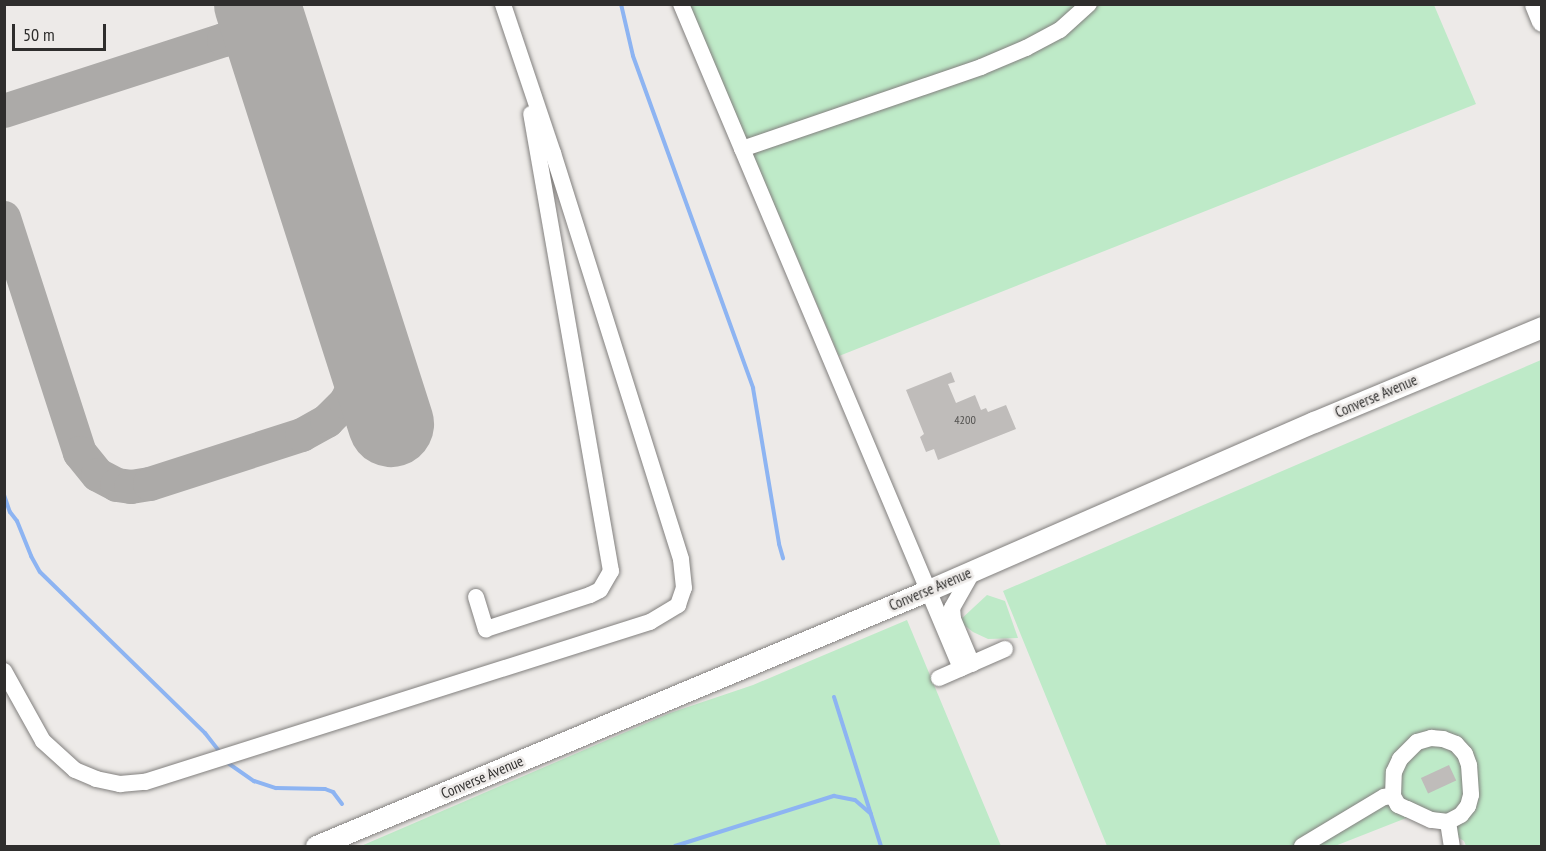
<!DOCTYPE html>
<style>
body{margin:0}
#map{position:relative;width:1546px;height:851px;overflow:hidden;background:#edeae8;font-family:"PT Sans Narrow",sans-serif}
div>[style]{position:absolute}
.green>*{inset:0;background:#beeac8}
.stream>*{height:4px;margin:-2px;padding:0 2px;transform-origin:2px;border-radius:2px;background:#8db4f2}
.taxiway>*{height:34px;margin:-17px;padding:0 17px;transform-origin:17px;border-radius:17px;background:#acaaa8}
.runway>*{height:86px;margin:-43px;padding:0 43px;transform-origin:43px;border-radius:43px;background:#acaaa8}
.building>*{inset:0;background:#bfbcba;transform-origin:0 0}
.roads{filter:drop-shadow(0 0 2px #82807e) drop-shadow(0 0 2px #82807e)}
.minor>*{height:16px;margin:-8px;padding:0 8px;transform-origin:8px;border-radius:8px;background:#fff}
.major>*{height:21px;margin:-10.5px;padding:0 10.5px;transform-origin:10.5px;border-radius:10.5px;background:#fff}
span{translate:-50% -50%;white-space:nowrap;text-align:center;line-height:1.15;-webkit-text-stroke:5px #edeae8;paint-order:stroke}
.number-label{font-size:12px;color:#535250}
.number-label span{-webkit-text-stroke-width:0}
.street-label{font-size:15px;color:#2f2e2d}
.frame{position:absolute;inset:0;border:6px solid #2f2e2d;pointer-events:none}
.scale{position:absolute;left:12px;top:24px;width:94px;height:27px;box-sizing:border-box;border:3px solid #2f2e2d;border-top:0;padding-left:8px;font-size:18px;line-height:21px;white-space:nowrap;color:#2f2e2d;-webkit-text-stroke:4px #edeae8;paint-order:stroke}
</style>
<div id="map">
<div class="green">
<div style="clip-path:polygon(689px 5px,1434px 5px,1476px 104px,839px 356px)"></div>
<div style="clip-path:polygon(1541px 360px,1541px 846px,1466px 846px,1464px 841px,1419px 813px,1335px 846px,1107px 846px,1003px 591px)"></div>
<div style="clip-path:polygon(987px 595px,1005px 601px,1018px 638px,988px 639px,973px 632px,959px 621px)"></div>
<div style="clip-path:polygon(907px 620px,1001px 846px,361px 846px,670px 713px,753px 685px)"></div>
</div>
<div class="stream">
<div style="left:621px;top:4px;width:53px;rotate:77deg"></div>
<div style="left:633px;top:56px;width:353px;rotate:70.1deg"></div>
<div style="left:753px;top:388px;width:158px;rotate:80.5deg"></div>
<div style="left:779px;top:544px;width:15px;rotate:74deg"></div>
<div style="left:4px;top:495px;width:18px;rotate:71deg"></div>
<div style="left:10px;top:512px;width:11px;rotate:52deg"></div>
<div style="left:17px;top:521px;width:38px;rotate:68deg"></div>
<div style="left:31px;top:556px;width:18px;rotate:61deg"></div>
<div style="left:40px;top:572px;width:231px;rotate:44.3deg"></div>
<div style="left:205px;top:733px;width:23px;rotate:52deg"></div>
<div style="left:834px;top:697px;width:156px;rotate:72.5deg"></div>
<div style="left:228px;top:763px;width:32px;rotate:35deg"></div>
<div style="left:254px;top:781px;width:23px;rotate:18deg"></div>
<div style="left:276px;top:788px;width:49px;rotate:1.2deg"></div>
<div style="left:325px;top:789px;width:9px;rotate:21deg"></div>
<div style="left:333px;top:792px;width:15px;rotate:53deg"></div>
<div style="left:675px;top:846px;width:167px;rotate:-17.5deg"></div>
<div style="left:834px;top:796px;width:21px;rotate:11deg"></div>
<div style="left:855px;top:800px;width:21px;rotate:41deg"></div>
</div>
<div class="taxiway">
<div style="left:4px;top:111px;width:231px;rotate:-17.9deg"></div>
<div style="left:224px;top:40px;width:24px;rotate:-28deg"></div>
<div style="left:245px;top:29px;width:11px;rotate:-52deg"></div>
<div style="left:252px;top:20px;width:16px;rotate:-83deg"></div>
<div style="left:4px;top:218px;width:247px;rotate:72.1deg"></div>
<div style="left:80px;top:453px;width:28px;rotate:51deg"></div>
<div style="left:98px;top:475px;width:21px;rotate:28deg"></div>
<div style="left:117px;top:485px;width:14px;rotate:8deg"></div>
<div style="left:131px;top:487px;width:19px;rotate:-9deg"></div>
<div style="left:150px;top:484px;width:160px;rotate:-17.9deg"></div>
<div style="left:302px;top:435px;width:29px;rotate:-29deg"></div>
<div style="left:327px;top:421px;width:27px;rotate:-45deg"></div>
<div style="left:346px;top:402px;width:29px;rotate:-63deg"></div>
<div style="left:359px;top:376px;width:29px;rotate:-86deg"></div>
<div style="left:361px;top:347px;width:37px;rotate:-99deg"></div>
</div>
<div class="runway">
<div style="left:257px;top:4px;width:441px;rotate:72.3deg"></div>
</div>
<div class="building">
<div style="clip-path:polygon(951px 372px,955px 382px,948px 384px,956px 403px,975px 395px,981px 410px,986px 408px,988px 412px,1006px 405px,1016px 429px,938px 460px,934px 449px,926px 452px,920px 437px,924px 434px,906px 390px)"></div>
<div style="left:1449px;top:765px;width:17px;height:31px;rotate:65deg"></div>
</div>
<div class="roads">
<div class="minor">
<div style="left:681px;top:4px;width:721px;rotate:67.14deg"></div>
<div style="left:742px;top:149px;width:253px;rotate:-18.9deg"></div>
<div style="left:981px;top:67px;width:49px;rotate:-22.9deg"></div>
<div style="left:1026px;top:48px;width:38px;rotate:-28deg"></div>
<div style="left:1060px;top:30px;width:39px;rotate:-42deg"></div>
<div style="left:476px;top:597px;width:34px;rotate:73deg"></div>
<div style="left:486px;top:629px;width:109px;rotate:-18.1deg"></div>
<div style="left:590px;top:595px;width:11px;rotate:-27deg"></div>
<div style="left:600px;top:590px;width:22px;rotate:-60deg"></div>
<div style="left:611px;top:571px;width:464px;rotate:-99.9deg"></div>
<div style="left:972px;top:664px;width:49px;rotate:-112.9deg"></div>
<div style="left:953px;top:619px;width:11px;rotate:-95deg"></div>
<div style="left:952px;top:608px;width:43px;rotate:-60.4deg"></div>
<div style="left:4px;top:671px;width:80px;rotate:60.9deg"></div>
<div style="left:43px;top:741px;width:43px;rotate:42.2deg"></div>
<div style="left:75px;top:770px;width:23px;rotate:23deg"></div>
<div style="left:96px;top:779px;width:25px;rotate:12deg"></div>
<div style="left:120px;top:784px;width:25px;rotate:-5deg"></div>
<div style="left:145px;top:782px;width:530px;rotate:-17.58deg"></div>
<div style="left:650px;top:622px;width:33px;rotate:-31deg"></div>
<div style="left:678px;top:605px;width:18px;rotate:-71deg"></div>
<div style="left:684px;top:588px;width:29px;rotate:-96deg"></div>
<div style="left:681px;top:559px;width:426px;rotate:-107.5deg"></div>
<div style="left:553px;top:153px;width:157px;rotate:-108.6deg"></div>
<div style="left:939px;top:678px;width:72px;rotate:-23.7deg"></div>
<div style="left:1431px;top:738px;width:12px;rotate:5deg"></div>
<div style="left:1443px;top:739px;width:14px;rotate:21deg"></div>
<div style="left:1456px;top:744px;width:13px;rotate:48deg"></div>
<div style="left:1465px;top:754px;width:12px;rotate:70deg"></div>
<div style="left:1469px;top:765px;width:30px;rotate:86deg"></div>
<div style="left:1471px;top:795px;width:11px;rotate:105deg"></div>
<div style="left:1468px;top:806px;width:11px;rotate:128deg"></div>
<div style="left:1461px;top:815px;width:15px;rotate:152deg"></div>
<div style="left:1448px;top:822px;width:17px;rotate:-173deg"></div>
<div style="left:1431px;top:820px;width:26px;rotate:-155deg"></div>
<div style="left:1407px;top:809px;width:10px;rotate:-156deg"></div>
<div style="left:1398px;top:805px;width:10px;rotate:-119deg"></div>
<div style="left:1393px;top:796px;width:24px;rotate:-88deg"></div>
<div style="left:1394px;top:772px;width:14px;rotate:-65deg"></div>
<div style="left:1400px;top:759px;width:24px;rotate:-45deg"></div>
<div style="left:1417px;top:742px;width:15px;rotate:-16deg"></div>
<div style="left:1448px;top:822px;width:24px;rotate:81deg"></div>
<div style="left:1302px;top:846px;width:96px;rotate:-30.9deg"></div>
<div style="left:1384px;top:797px;width:9px;rotate:-6deg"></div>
</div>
<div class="major">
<div style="left:1535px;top:4px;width:18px;rotate:68deg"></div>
<div style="left:316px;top:846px;width:664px;rotate:-22.67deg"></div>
<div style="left:929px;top:590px;width:420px;rotate:-23.6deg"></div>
<div style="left:1314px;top:422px;width:247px;rotate:-22.6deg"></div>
</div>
</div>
<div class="number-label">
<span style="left:965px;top:420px">4200</span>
</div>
<div class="street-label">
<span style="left:1376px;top:396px;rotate:-23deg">Converse Avenue</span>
<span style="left:930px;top:589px;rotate:-23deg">Converse Avenue</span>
<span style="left:482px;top:777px;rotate:-23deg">Converse Avenue</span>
</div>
<div class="frame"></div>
<div class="scale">50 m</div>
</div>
